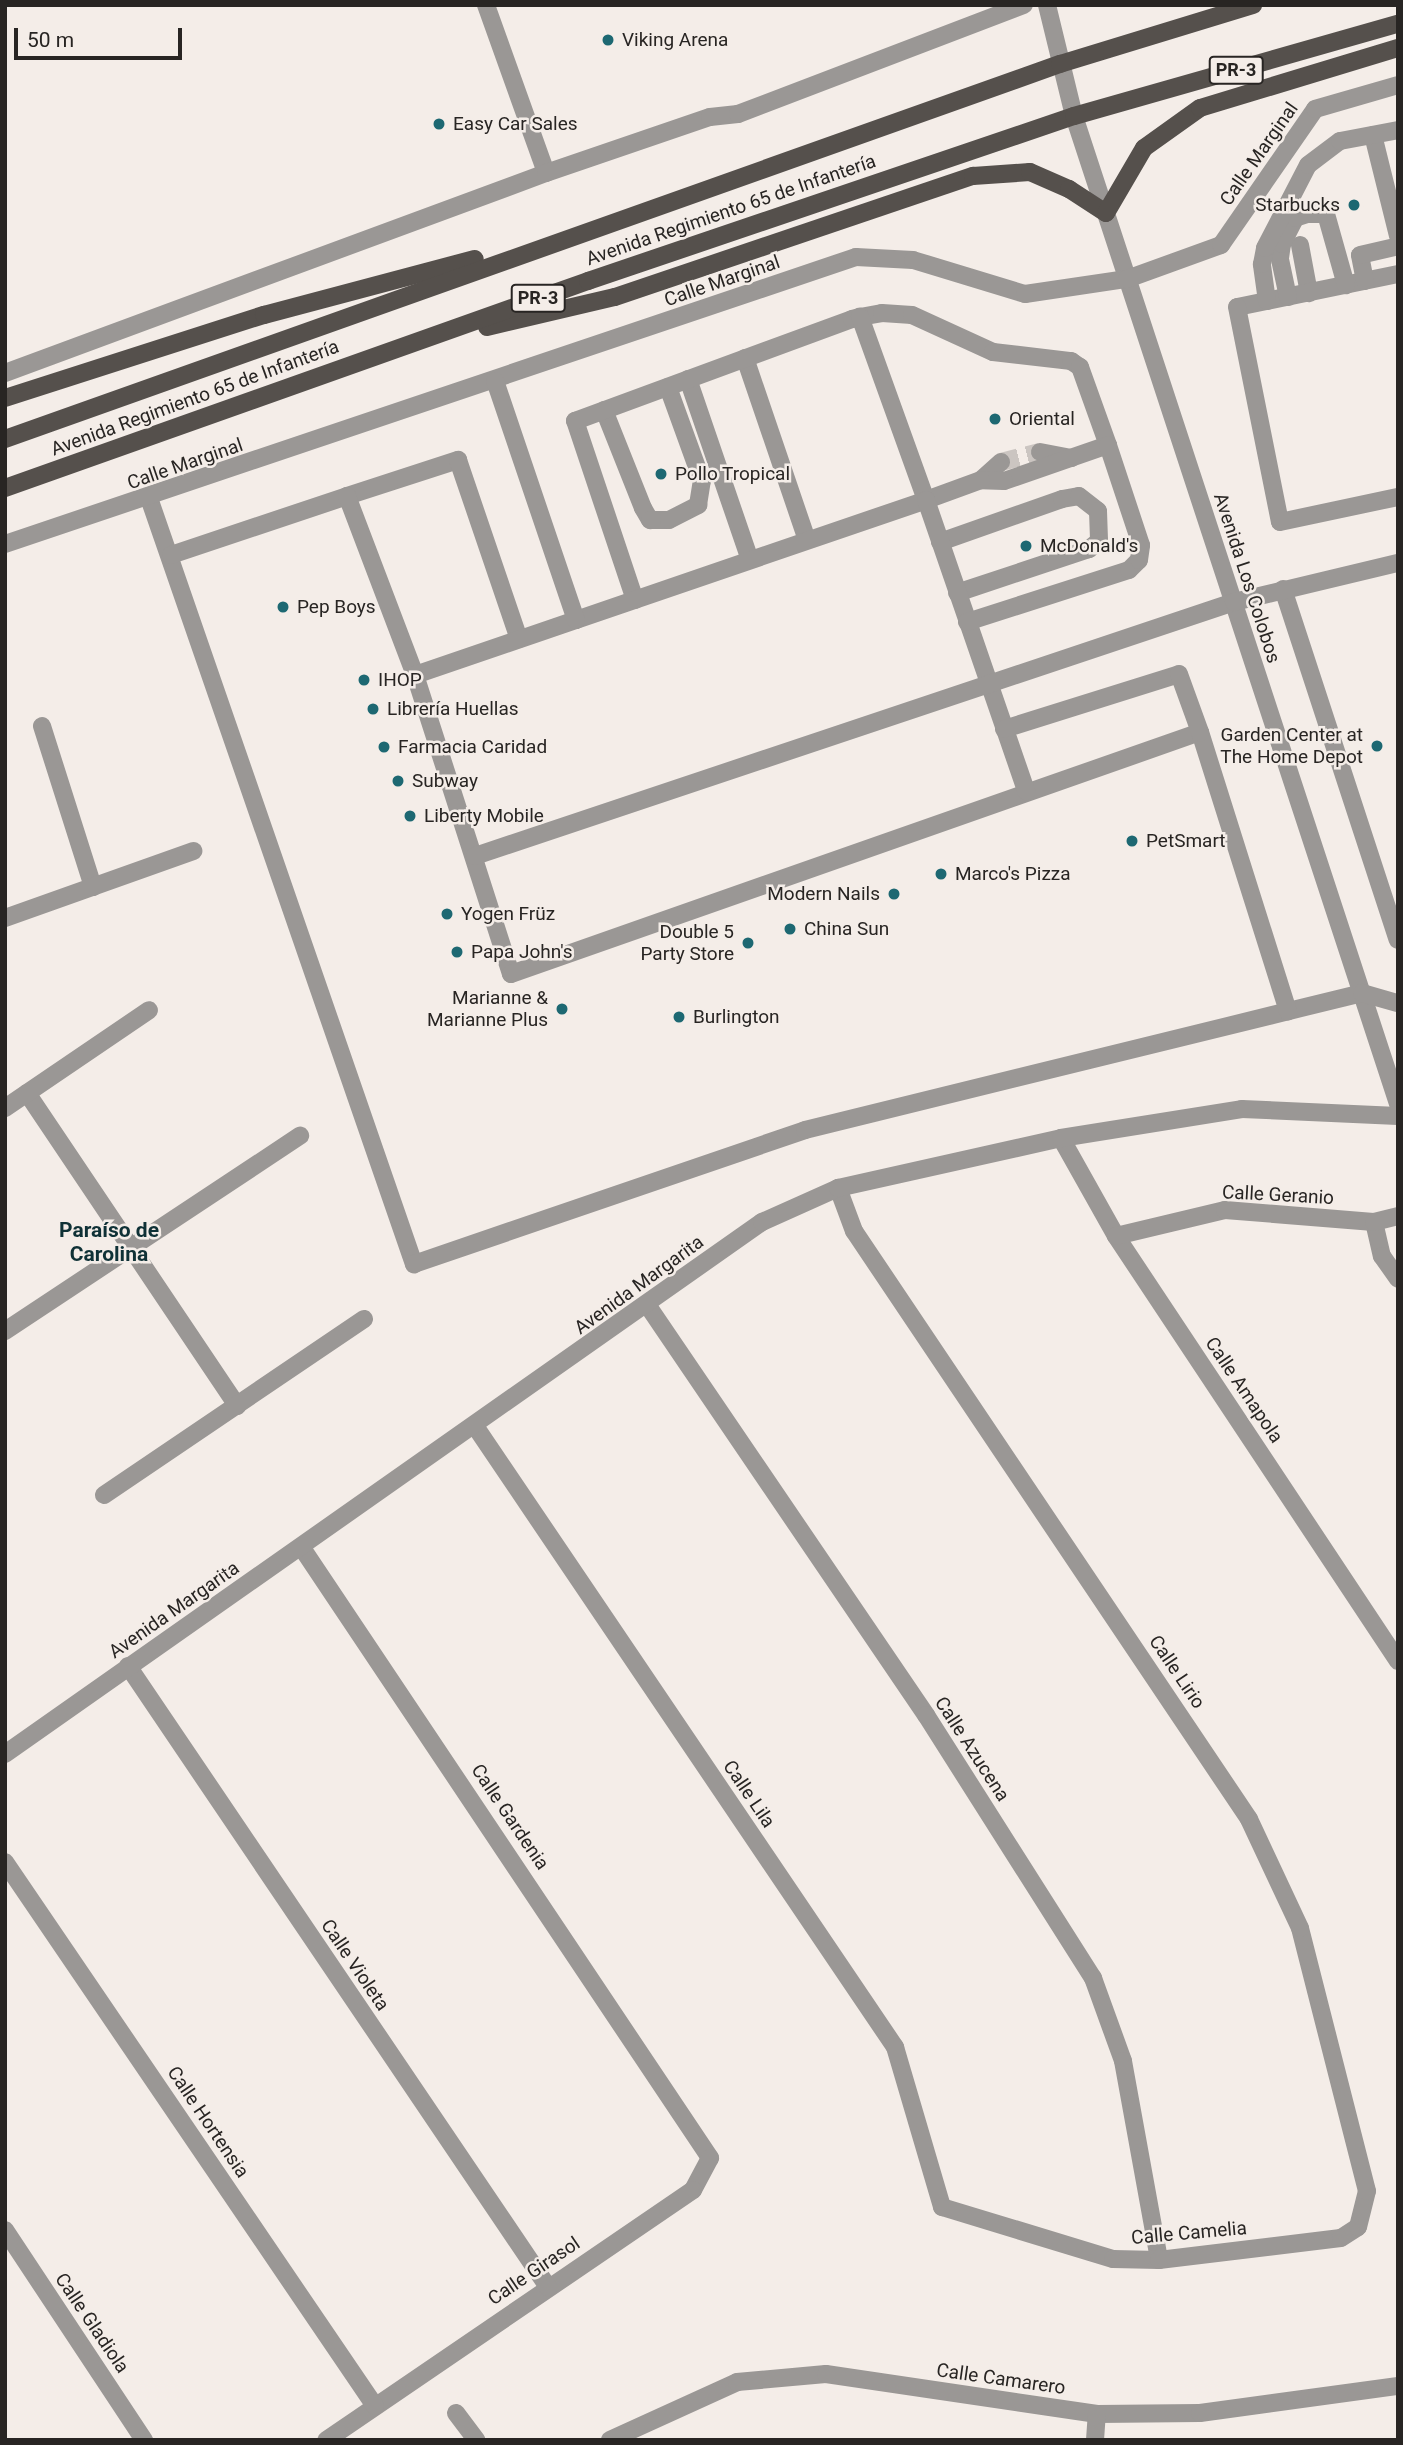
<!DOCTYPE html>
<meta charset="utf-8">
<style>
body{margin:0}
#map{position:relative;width:1403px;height:2445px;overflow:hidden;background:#f4ede8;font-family:Roboto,sans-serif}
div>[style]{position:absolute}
.minor-tunnel>*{height:18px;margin-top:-9px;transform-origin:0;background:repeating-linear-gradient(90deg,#cbc5c1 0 18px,transparent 0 27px)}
.minor>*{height:18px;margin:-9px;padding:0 9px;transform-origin:9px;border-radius:9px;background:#9a9795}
.major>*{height:18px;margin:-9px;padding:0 9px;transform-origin:9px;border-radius:9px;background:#55504c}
.dots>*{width:19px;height:19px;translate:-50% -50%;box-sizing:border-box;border:4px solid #f4ede8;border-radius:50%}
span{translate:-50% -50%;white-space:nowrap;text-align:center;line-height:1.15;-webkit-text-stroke:5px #f4ede8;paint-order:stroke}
.shield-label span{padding:2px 5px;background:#f4ede8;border:2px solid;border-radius:5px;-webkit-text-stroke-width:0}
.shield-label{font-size:18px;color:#282523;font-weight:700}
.poi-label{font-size:19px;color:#282523}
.left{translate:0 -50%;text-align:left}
.right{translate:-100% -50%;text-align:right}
.street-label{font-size:19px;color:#282523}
.neighbourhood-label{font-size:21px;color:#0f3136;font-weight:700}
.frame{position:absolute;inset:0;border:7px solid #282523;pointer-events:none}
.scale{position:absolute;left:14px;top:28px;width:168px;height:32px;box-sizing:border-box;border:4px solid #282523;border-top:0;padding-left:9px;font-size:21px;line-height:24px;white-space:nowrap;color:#282523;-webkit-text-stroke:5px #f4ede8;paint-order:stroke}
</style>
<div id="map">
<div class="minor-tunnel">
<div style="left:1001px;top:462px;width:40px;rotate:-14.4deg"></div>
</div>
<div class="minor">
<div style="left:486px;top:5px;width:178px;rotate:70.3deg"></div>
<div style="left:1047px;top:5px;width:114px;rotate:76.3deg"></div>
<div style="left:1074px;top:116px;width:1040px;rotate:71.84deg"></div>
<div style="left:1373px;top:135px;width:104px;rotate:76.1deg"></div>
<div style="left:1300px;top:245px;width:49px;rotate:79.4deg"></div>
<div style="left:1398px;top:274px;width:164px;rotate:168.4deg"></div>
<div style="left:1237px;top:307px;width:219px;rotate:78.7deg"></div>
<div style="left:1280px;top:522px;width:121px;rotate:-12deg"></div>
<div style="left:1365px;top:281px;width:26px;rotate:-101deg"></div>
<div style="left:1360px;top:255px;width:39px;rotate:-13deg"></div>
<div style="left:1288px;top:297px;width:40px;rotate:-102deg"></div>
<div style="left:1280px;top:258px;width:14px;rotate:-82deg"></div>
<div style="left:1282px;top:244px;width:29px;rotate:-63deg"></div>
<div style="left:1295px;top:218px;width:13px;rotate:-18deg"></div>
<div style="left:1307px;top:214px;width:19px"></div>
<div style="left:1326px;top:214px;width:74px;rotate:74.3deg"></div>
<div style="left:1267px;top:301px;width:37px;rotate:-98deg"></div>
<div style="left:1262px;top:264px;width:16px;rotate:-79deg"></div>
<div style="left:1265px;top:248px;width:93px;rotate:-62.6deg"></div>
<div style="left:1308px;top:165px;width:40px;rotate:-37deg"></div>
<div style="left:1340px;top:141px;width:59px;rotate:-10.7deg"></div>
<div style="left:745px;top:358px;width:192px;rotate:71.2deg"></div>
<div style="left:5px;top:373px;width:577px;rotate:-20.29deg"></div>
<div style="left:546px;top:173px;width:173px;rotate:-18.9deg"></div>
<div style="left:710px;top:117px;width:28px;rotate:-6deg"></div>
<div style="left:738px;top:114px;width:306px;rotate:-20.9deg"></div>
<div style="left:688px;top:379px;width:191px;rotate:71.1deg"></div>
<div style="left:604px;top:410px;width:105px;rotate:68.3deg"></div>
<div style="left:643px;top:508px;width:14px;rotate:60deg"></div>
<div style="left:650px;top:520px;width:19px"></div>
<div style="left:669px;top:520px;width:33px;rotate:-27deg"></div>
<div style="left:698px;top:505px;width:24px;rotate:-81deg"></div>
<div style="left:702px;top:481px;width:100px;rotate:-109.9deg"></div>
<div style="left:1040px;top:452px;width:32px;rotate:11deg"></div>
<div style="left:981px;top:480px;width:27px;rotate:-42deg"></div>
<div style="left:347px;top:496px;width:117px;rotate:-18deg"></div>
<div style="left:458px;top:460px;width:189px;rotate:71.2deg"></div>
<div style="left:149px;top:498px;width:811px;rotate:70.92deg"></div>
<div style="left:414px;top:1264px;width:413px;rotate:-18.9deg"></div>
<div style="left:805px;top:1130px;width:574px;rotate:-13.82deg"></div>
<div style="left:1362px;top:993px;width:37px;rotate:16deg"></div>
<div style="left:940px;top:542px;width:129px;rotate:-19.4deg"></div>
<div style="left:1062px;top:499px;width:17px;rotate:-10deg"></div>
<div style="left:1079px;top:496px;width:24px;rotate:38deg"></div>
<div style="left:1098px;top:511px;width:30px;rotate:88deg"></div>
<div style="left:1099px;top:541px;width:13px;rotate:141deg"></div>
<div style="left:1089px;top:549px;width:139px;rotate:161.6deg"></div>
<div style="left:5px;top:544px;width:898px;rotate:-18.64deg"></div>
<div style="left:856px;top:257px;width:57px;rotate:3deg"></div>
<div style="left:913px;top:260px;width:117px;rotate:16.9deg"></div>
<div style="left:1025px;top:294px;width:103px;rotate:-8.4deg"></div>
<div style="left:1127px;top:279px;width:100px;rotate:-19.9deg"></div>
<div style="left:1221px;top:245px;width:165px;rotate:-55.3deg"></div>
<div style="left:1315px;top:109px;width:86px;rotate:-16.1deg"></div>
<div style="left:171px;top:555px;width:186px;rotate:-18.5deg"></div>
<div style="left:347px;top:496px;width:191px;rotate:69.2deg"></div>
<div style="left:415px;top:675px;width:314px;rotate:72.2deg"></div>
<div style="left:511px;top:974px;width:730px;rotate:-19.35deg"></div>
<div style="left:1200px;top:732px;width:293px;rotate:72.5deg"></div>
<div style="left:1283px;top:589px;width:369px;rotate:71.9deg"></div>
<div style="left:635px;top:600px;width:189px;rotate:-108.5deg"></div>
<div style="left:575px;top:421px;width:295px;rotate:-20.2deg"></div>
<div style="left:852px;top:319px;width:8px;rotate:-14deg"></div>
<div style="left:860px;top:317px;width:22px;rotate:-10deg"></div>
<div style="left:882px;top:313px;width:30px;rotate:4deg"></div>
<div style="left:912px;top:315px;width:89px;rotate:24.6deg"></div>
<div style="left:993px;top:352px;width:79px;rotate:6.6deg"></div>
<div style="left:1071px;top:361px;width:11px;rotate:34deg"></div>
<div style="left:1080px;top:367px;width:83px;rotate:70.3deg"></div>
<div style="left:1108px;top:445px;width:110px;rotate:160.9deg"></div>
<div style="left:1004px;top:481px;width:23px;rotate:-178deg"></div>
<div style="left:981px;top:480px;width:59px;rotate:160deg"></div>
<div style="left:926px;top:500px;width:195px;rotate:-109.8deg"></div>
<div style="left:576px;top:620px;width:370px;rotate:-18.9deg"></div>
<div style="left:926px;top:500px;width:308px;rotate:71deg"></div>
<div style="left:967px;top:622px;width:170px;rotate:-17.8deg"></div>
<div style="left:1129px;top:570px;width:14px;rotate:-45deg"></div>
<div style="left:1139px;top:560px;width:15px;rotate:-82deg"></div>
<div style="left:1141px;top:545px;width:105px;rotate:-108.3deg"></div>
<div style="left:415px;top:675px;width:170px;rotate:-18.9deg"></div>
<div style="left:576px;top:620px;width:252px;rotate:-108.7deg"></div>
<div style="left:42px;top:726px;width:169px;rotate:72.4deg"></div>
<div style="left:1004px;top:729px;width:183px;rotate:-17.4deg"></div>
<div style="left:1179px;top:674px;width:62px;rotate:70.1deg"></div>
<div style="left:475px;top:856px;width:800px;rotate:-18.5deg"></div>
<div style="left:1234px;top:602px;width:169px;rotate:-13.4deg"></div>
<div style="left:5px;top:918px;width:200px;rotate:-19.6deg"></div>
<div style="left:27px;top:1093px;width:377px;rotate:56.1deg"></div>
<div style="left:5px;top:1108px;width:174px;rotate:-34.2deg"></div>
<div style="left:1061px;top:1138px;width:112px;rotate:60.7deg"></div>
<div style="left:1116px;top:1236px;width:510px;rotate:56.43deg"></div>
<div style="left:1374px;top:1222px;width:35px;rotate:77deg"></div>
<div style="left:1382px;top:1256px;width:28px;rotate:55deg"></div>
<div style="left:1116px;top:1236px;width:112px;rotate:-13.4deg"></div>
<div style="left:1225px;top:1210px;width:149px;rotate:4.6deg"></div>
<div style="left:1374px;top:1222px;width:25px;rotate:-14deg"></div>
<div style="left:648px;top:1306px;width:495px;rotate:55.8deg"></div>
<div style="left:926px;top:1715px;width:312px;rotate:57.6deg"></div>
<div style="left:1093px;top:1978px;width:88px;rotate:70.1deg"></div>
<div style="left:1123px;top:2061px;width:202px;rotate:79.7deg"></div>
<div style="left:5px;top:1331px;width:354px;rotate:-33.5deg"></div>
<div style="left:475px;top:1426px;width:750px;rotate:55.93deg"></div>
<div style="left:895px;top:2047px;width:167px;rotate:73.6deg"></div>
<div style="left:942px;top:2207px;width:179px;rotate:16.9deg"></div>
<div style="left:1113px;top:2259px;width:46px;rotate:1.2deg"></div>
<div style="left:1159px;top:2260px;width:183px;rotate:-6.9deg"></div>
<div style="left:1341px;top:2238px;width:20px;rotate:-33deg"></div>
<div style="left:1358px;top:2227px;width:37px;rotate:-76deg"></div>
<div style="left:1367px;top:2191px;width:271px;rotate:-104.3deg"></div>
<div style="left:1300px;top:1928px;width:120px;rotate:-115.1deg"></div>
<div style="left:1249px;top:1819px;width:708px;rotate:-123.89deg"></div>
<div style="left:854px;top:1231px;width:46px;rotate:-110.4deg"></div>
<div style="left:104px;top:1495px;width:314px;rotate:-34.1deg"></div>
<div style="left:302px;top:1548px;width:734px;rotate:56.22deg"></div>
<div style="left:710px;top:2158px;width:36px;rotate:118deg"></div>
<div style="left:693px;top:2190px;width:444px;rotate:145.7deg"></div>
<div style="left:128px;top:1666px;width:750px;rotate:55.93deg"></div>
<div style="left:5px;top:1754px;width:925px;rotate:-35.1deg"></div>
<div style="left:762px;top:1222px;width:83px;rotate:-24.1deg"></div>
<div style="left:838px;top:1188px;width:229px;rotate:-12.6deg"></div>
<div style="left:1061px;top:1138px;width:183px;rotate:-9.1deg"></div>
<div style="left:1242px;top:1109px;width:156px;rotate:2.6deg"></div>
<div style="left:5px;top:1862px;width:658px;rotate:55.78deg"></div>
<div style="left:5px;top:2230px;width:252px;rotate:56.5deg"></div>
<div style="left:456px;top:2413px;width:34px;rotate:53deg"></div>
<div style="left:610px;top:2440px;width:140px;rotate:-24.5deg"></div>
<div style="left:737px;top:2382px;width:89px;rotate:-5.1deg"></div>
<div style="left:826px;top:2374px;width:274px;rotate:8.4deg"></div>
<div style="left:1097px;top:2414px;width:103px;rotate:-0.6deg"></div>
<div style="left:1200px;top:2413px;width:200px;rotate:-7.8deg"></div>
<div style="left:1095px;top:2440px;width:26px;rotate:-86deg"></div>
</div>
<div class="major">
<div style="left:487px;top:327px;width:131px;rotate:-13.2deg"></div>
<div style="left:615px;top:297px;width:378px;rotate:-18.7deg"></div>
<div style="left:973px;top:176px;width:57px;rotate:-4deg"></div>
<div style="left:1030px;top:172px;width:43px;rotate:23.6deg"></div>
<div style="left:1069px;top:189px;width:44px;rotate:33deg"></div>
<div style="left:1106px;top:213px;width:75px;rotate:-59.7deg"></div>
<div style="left:1144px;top:148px;width:69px;rotate:-35.5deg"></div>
<div style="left:1200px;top:108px;width:207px;rotate:-16.9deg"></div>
<div style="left:5px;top:398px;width:272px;rotate:-17.8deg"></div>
<div style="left:264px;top:315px;width:218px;rotate:-14.9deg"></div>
<div style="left:5px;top:439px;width:1120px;rotate:-19.57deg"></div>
<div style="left:1060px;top:64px;width:202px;rotate:-17deg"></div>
<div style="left:5px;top:488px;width:619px;rotate:-19.55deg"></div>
<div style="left:588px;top:281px;width:513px;rotate:-18.75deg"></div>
<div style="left:1074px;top:116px;width:337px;rotate:-15.9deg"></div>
</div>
<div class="dots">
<div style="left:608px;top:40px;background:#1d6872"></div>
<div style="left:439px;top:124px;background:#1d6872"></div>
<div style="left:1354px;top:205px;background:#1d6872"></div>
<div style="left:995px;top:419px;background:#1d6872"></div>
<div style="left:661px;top:474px;background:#1d6872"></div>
<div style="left:1026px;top:546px;background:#1d6872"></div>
<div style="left:283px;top:607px;background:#1d6872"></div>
<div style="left:364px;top:680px;background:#1d6872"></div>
<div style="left:373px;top:709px;background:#1d6872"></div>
<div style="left:1377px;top:746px;background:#1d6872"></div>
<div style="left:384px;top:747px;background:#1d6872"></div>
<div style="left:398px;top:781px;background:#1d6872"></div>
<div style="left:410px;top:816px;background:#1d6872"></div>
<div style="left:1132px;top:841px;background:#1d6872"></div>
<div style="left:941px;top:874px;background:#1d6872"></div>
<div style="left:894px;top:894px;background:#1d6872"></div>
<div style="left:447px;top:914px;background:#1d6872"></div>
<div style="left:790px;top:929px;background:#1d6872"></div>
<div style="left:748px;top:943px;background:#1d6872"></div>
<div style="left:457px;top:952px;background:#1d6872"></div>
<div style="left:562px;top:1009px;background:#1d6872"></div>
<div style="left:679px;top:1017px;background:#1d6872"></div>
</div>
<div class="shield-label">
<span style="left:1236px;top:70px">PR-3</span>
<span style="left:538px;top:298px">PR-3</span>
</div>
<div class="poi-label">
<span class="left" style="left:622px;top:40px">Viking Arena</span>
<span class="left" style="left:453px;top:124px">Easy Car Sales</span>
<span class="right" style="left:1340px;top:205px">Starbucks</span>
<span class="left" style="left:1009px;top:419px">Oriental</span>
<span class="left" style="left:675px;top:474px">Pollo Tropical</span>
<span class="left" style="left:1040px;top:546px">McDonald's</span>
<span class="left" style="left:297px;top:607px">Pep Boys</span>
<span class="left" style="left:378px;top:680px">IHOP</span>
<span class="left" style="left:387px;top:709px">Librería Huellas</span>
<span class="right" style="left:1363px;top:746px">Garden Center at<br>The Home Depot</span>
<span class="left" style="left:398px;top:747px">Farmacia Caridad</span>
<span class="left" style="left:412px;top:781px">Subway</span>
<span class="left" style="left:424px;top:816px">Liberty Mobile</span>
<span class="left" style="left:1146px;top:841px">PetSmart</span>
<span class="left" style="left:955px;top:874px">Marco's Pizza</span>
<span class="right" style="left:880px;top:894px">Modern Nails</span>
<span class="left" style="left:461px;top:914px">Yogen Früz</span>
<span class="left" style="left:804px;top:929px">China Sun</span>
<span class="right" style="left:734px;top:943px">Double 5<br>Party Store</span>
<span class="left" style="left:471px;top:952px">Papa John's</span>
<span class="right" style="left:548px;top:1009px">Marianne &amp;<br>Marianne Plus</span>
<span class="left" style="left:693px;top:1017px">Burlington</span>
</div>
<div class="street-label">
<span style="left:1259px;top:154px;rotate:-55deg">Calle Marginal</span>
<span style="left:731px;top:210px;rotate:-19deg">Avenida Regimiento 65 de Infantería</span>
<span style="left:722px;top:281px;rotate:-19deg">Calle Marginal</span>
<span style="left:195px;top:398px;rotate:-20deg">Avenida Regimiento 65 de Infantería</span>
<span style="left:185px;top:464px;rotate:-19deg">Calle Marginal</span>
<span style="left:1247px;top:578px;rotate:72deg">Avenida Los Colobos</span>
<span style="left:1278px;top:1195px;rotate:3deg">Calle Geranio</span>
<span style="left:639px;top:1285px;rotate:-36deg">Avenida Margarita</span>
<span style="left:1244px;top:1390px;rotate:56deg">Calle Amapola</span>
<span style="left:174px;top:1610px;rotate:-35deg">Avenida Margarita</span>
<span style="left:1177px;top:1672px;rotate:56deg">Calle Lirio</span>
<span style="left:972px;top:1749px;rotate:57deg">Calle Azucena</span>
<span style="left:749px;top:1794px;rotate:56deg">Calle Lila</span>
<span style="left:510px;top:1817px;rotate:56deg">Calle Gardenia</span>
<span style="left:355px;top:1965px;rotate:56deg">Calle Violeta</span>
<span style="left:208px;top:2122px;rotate:56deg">Calle Hortensia</span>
<span style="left:1189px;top:2233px;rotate:-5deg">Calle Camelia</span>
<span style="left:534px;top:2271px;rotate:-34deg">Calle Girasol</span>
<span style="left:92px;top:2323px;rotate:56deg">Calle Gladiola</span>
<span style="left:1001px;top:2379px;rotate:8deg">Calle Camarero</span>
</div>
<div class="neighbourhood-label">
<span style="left:109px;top:1242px">Paraíso de<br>Carolina</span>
</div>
<div class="frame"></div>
<div class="scale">50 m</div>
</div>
